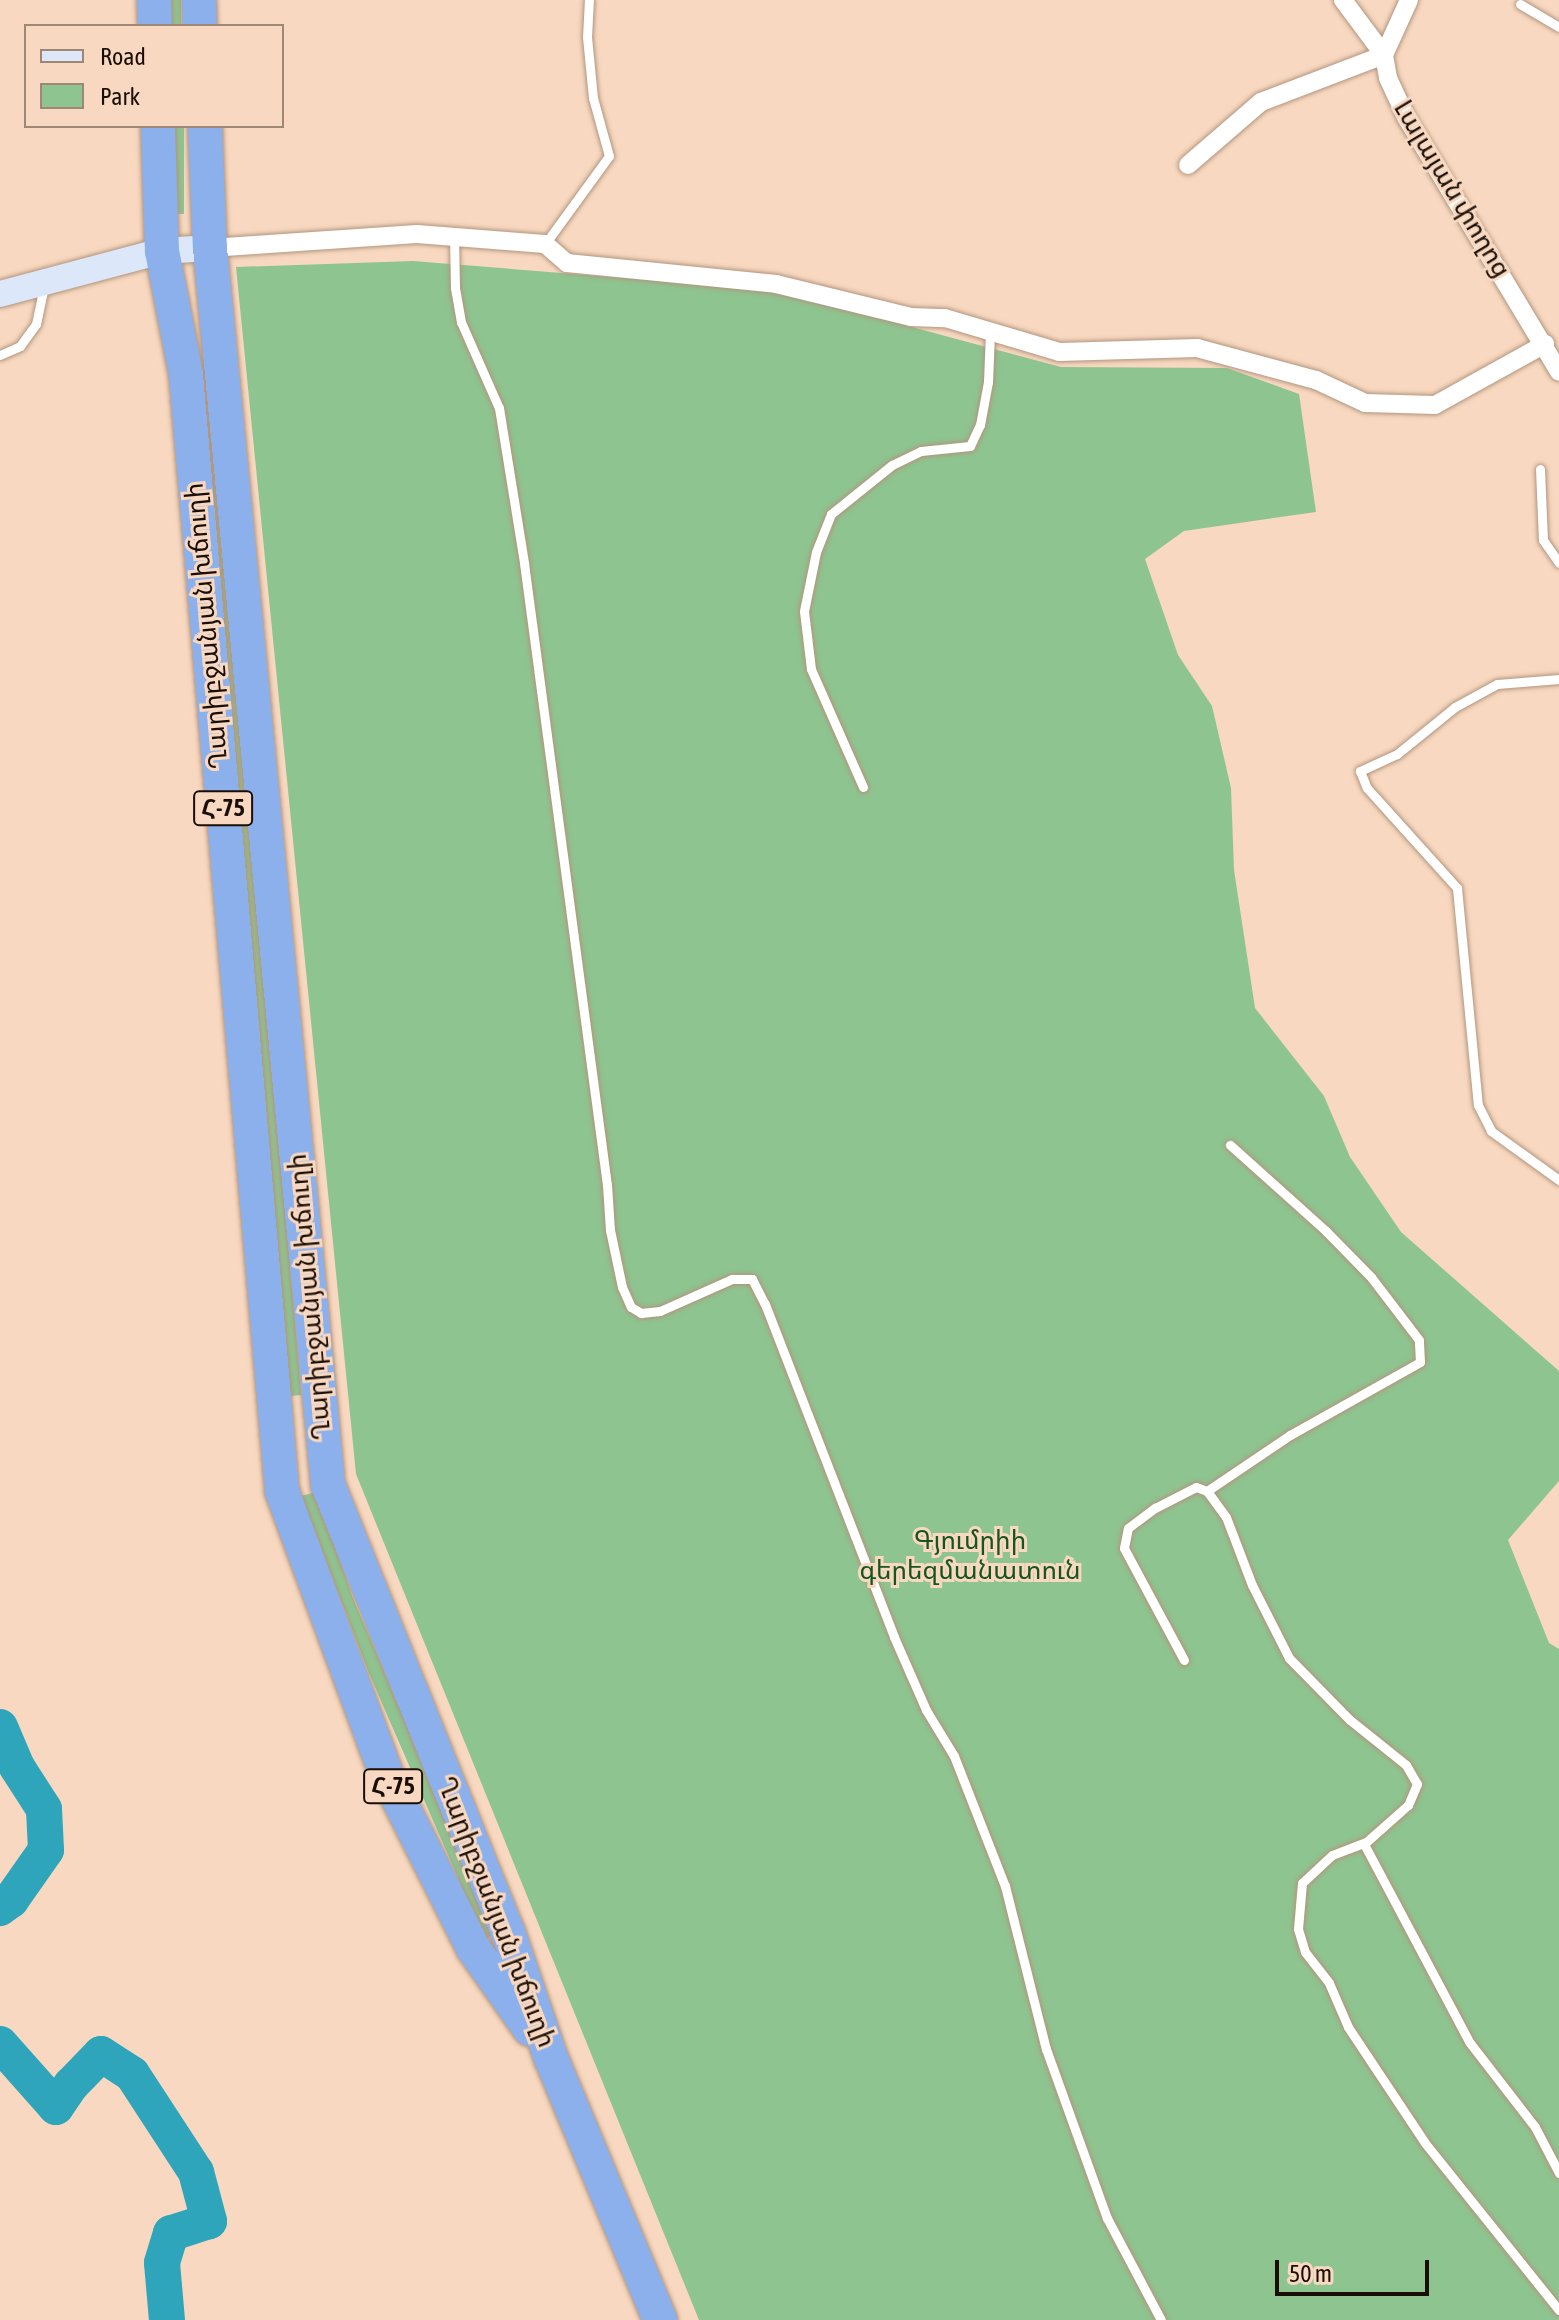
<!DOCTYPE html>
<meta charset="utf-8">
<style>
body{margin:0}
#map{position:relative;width:1559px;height:2320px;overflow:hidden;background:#f8d8c0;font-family:"Asap Condensed","Noto Sans Armenian",sans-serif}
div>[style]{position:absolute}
.green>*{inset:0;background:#8ec490;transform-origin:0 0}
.river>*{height:36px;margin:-18px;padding:0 18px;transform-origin:18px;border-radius:18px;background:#2fa5bb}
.roads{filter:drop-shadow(0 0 2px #b2957e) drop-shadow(0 0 2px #b2957e)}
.lane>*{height:9px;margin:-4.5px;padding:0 4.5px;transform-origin:4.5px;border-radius:4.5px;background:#fff}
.street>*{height:18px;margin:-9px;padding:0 9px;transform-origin:9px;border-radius:9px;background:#fff}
.secondary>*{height:26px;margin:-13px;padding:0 13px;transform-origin:13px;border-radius:13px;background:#dce7f9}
.highway>*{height:34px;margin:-17px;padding:0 17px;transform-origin:17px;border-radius:17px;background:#8bb0ec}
span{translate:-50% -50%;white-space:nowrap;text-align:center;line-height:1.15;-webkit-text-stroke:6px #f8d8c0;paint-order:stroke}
.shield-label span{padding:2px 6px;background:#f8d8c0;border:2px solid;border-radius:6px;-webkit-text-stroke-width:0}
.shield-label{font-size:24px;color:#190e06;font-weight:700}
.street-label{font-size:26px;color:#190e06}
.park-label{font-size:26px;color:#15561f}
.legend{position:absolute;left:24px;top:24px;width:260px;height:104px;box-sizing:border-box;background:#f8d8c0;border:2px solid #9f8776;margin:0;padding:10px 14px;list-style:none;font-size:24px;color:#190e06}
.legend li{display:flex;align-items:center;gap:16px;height:40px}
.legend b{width:40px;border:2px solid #9f8776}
.scale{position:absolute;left:1275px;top:2260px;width:154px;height:36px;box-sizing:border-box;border:4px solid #190e06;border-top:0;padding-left:10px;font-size:24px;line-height:28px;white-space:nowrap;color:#190e06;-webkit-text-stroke:6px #f8d8c0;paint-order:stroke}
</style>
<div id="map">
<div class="green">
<div style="left:167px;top:0;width:14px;height:26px"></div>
<div style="left:170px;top:126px;width:14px;height:88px"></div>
<div style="clip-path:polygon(413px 261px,774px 290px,1061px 367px,1227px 368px,1299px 394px,1316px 512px,1184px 531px,1145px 559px,1178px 655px,1212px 706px,1231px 788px,1234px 870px,1255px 1008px,1324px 1096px,1350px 1157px,1401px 1232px,1559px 1371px,1559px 1481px,1508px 1540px,1549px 1643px,1559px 1649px,1559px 2320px,699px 2320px,356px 1474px,236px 267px)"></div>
<div style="left:211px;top:363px;width:1036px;height:14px;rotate:85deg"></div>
<div style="clip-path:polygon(316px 1492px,353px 1598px,495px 1933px,485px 1940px,368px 1671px,301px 1496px)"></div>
</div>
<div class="river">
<div style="left:0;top:1727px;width:43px;rotate:67deg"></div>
<div style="left:17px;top:1767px;width:50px;rotate:57.3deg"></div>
<div style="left:44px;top:1809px;width:41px;rotate:87.2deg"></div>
<div style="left:46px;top:1850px;width:61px;rotate:125deg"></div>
<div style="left:11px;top:1900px;width:14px;rotate:144deg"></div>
<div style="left:0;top:2044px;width:84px;rotate:48.4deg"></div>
<div style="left:56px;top:2107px;width:27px;rotate:-56deg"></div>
<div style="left:71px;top:2085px;width:43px;rotate:-45.9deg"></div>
<div style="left:101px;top:2054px;width:37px;rotate:33deg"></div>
<div style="left:132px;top:2074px;width:117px;rotate:56.9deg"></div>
<div style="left:196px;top:2172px;width:51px;rotate:75.1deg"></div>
<div style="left:209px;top:2221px;width:40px;rotate:162deg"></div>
<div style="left:171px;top:2233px;width:31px;rotate:107deg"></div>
<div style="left:162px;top:2263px;width:57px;rotate:85deg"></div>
</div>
<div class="roads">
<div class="lane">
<div style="left:1520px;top:4px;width:45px;rotate:30.5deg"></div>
<div style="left:454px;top:236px;width:52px;rotate:88.9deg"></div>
<div style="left:455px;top:288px;width:35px;rotate:80deg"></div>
<div style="left:461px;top:322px;width:94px;rotate:66.2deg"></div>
<div style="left:499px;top:408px;width:157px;rotate:80.8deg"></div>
<div style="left:524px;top:563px;width:628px;rotate:82.4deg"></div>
<div style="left:607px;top:1185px;width:45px;rotate:86.2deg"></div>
<div style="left:610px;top:1230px;width:58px;rotate:78.1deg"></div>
<div style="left:622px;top:1287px;width:22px;rotate:66deg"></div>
<div style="left:631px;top:1307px;width:12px;rotate:31deg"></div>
<div style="left:641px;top:1313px;width:19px;rotate:-6deg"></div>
<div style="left:660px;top:1311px;width:79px;rotate:-24deg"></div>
<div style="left:732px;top:1279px;width:20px"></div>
<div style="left:752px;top:1279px;width:28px;rotate:63deg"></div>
<div style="left:765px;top:1304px;width:357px;rotate:68.8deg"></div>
<div style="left:894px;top:1637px;width:80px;rotate:66.3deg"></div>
<div style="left:926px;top:1710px;width:54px;rotate:58.7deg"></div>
<div style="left:954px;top:1756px;width:140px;rotate:68.6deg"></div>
<div style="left:1005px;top:1886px;width:168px;rotate:75.9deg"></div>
<div style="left:1046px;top:2049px;width:180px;rotate:70.2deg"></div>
<div style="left:1107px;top:2218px;width:115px;rotate:62.1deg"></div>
<div style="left:545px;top:244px;width:109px;rotate:-54deg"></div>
<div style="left:609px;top:156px;width:60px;rotate:-105.4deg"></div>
<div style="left:593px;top:98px;width:61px;rotate:-95.6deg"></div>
<div style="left:587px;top:37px;width:37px;rotate:-87deg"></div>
<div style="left:0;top:355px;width:22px;rotate:-24deg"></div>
<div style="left:20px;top:346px;width:27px;rotate:-54deg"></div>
<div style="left:36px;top:324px;width:40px;rotate:-78deg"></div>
<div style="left:1540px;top:469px;width:71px;rotate:87.6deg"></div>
<div style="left:1543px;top:540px;width:28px;rotate:55deg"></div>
<div style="left:1559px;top:679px;width:62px;rotate:175.4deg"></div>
<div style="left:1497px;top:684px;width:48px;rotate:151.3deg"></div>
<div style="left:1455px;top:707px;width:75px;rotate:141deg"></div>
<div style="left:1397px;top:754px;width:41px;rotate:155.3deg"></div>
<div style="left:1360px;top:771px;width:18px;rotate:68deg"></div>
<div style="left:1367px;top:788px;width:135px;rotate:48deg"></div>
<div style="left:1457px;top:888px;width:218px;rotate:84.5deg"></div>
<div style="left:1478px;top:1105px;width:29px;rotate:63deg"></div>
<div style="left:1491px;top:1131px;width:84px;rotate:35.8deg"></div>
<div style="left:863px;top:787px;width:129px;rotate:-113.8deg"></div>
<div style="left:811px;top:669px;width:58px;rotate:-96.9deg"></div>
<div style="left:804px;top:611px;width:60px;rotate:-78.5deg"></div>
<div style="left:816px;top:552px;width:41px;rotate:-68.5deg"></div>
<div style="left:831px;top:514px;width:78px;rotate:-38.8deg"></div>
<div style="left:892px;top:465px;width:32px;rotate:-26deg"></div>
<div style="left:921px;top:451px;width:49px;rotate:-5.8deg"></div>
<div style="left:970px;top:446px;width:23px;rotate:-65deg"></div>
<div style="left:980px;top:425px;width:44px;rotate:-79.5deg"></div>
<div style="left:988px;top:382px;width:50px;rotate:-87.7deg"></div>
<div style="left:1207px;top:1491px;width:100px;rotate:-34deg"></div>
<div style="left:1290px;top:1435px;width:149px;rotate:-29.3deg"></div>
<div style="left:1420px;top:1362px;width:22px;rotate:-93deg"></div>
<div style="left:1419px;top:1340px;width:79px;rotate:-127.3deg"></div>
<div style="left:1371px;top:1277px;width:64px;rotate:-134.4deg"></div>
<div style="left:1326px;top:1231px;width:129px;rotate:-138.1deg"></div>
<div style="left:1184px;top:1660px;width:127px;rotate:-118.2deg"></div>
<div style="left:1124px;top:1548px;width:20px;rotate:-79deg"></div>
<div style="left:1128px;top:1528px;width:34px;rotate:-37deg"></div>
<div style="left:1155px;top:1508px;width:46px;rotate:-27.1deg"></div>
<div style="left:1196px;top:1487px;width:12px;rotate:20deg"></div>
<div style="left:1207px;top:1491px;width:32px;rotate:54deg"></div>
<div style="left:1226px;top:1517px;width:73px;rotate:69.1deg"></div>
<div style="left:1252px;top:1585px;width:82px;rotate:63.1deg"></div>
<div style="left:1289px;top:1658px;width:87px;rotate:45.5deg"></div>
<div style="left:1350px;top:1720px;width:72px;rotate:38.8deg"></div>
<div style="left:1406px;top:1765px;width:22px;rotate:60deg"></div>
<div style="left:1417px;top:1784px;width:23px;rotate:113deg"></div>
<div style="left:1408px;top:1805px;width:59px;rotate:138.4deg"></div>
<div style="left:1364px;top:1844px;width:225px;rotate:62deg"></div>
<div style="left:1470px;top:2043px;width:106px;rotate:52.3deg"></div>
<div style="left:1535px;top:2127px;width:52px;rotate:62.4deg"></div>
<div style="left:1366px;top:1842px;width:36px;rotate:159deg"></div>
<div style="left:1332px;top:1855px;width:41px;rotate:137deg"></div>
<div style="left:1302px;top:1883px;width:46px;rotate:95deg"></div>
<div style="left:1298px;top:1929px;width:24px;rotate:73deg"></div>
<div style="left:1305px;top:1952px;width:39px;rotate:52deg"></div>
<div style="left:1329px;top:1983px;width:48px;rotate:66.6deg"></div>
<div style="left:1348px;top:2027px;width:139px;rotate:56.4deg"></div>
<div style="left:1425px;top:2143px;width:214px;rotate:51.3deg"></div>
</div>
<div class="street">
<div style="left:1409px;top:0;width:60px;rotate:114.4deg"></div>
<div style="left:1384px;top:55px;width:23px;rotate:80deg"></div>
<div style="left:1388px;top:78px;width:43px;rotate:65.2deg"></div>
<div style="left:1406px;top:117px;width:297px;rotate:59deg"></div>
<div style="left:1188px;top:165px;width:96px;rotate:-40.8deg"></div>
<div style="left:1261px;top:102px;width:132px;rotate:-20.9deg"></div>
<div style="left:1384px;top:55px;width:69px;rotate:-126.7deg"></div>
<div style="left:210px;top:248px;width:207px;rotate:-3.9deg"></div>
<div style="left:417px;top:234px;width:128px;rotate:4.5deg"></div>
<div style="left:545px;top:244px;width:29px;rotate:41deg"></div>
<div style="left:567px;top:263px;width:210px;rotate:5.7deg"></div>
<div style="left:776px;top:284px;width:139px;rotate:13.7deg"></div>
<div style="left:911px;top:317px;width:34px;rotate:2deg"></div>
<div style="left:945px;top:318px;width:119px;rotate:16.6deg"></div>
<div style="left:1059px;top:352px;width:138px;rotate:-1.7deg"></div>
<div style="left:1197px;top:348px;width:123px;rotate:15.1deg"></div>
<div style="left:1316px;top:380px;width:54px;rotate:25.1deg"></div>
<div style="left:1365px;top:403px;width:70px;rotate:1.6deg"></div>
<div style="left:1435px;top:405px;width:126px;rotate:-29deg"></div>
</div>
<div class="secondary">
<div style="left:0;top:294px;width:168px;rotate:-14.9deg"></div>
<div style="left:162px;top:251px;width:48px;rotate:-3.6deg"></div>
</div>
<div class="highway">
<div style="left:154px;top:0;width:26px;rotate:88deg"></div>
<div style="left:199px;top:0;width:26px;rotate:88deg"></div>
<div style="left:158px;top:126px;width:125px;rotate:88.2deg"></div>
<div style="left:162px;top:251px;width:126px;rotate:79deg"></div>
<div style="left:186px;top:375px;width:1120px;rotate:85.08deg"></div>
<div style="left:282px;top:1491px;width:304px;rotate:69.8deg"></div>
<div style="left:387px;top:1776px;width:192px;rotate:63.4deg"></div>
<div style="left:473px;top:1948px;width:99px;rotate:54.9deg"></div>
<div style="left:205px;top:126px;width:122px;rotate:87.7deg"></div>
<div style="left:210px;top:248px;width:1243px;rotate:84.55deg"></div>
<div style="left:328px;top:1485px;width:482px;rotate:68.1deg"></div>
<div style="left:508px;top:1932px;width:133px;rotate:71.2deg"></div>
<div style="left:551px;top:2058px;width:284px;rotate:67.4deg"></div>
</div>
</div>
<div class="shield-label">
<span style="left:223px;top:808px">Հ-75</span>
<span style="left:393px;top:1786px">Հ-75</span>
</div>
<div class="street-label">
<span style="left:1452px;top:189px;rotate:59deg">Լալայան փողոց</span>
<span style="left:207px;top:626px;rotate:-95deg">Ղարիբջանյան խճուղի</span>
<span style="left:310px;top:1297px;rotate:-95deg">Ղարիբջանյան խճուղի</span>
<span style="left:496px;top:1912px;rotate:69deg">Ղարիբջանյան խճուղի</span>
</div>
<div class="park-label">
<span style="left:970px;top:1556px">Գյումրիի<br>գերեզմանատուն</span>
</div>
<ul class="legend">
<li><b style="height:10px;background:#dce7f9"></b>Road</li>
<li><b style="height:22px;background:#8ec490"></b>Park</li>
</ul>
<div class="scale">50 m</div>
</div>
